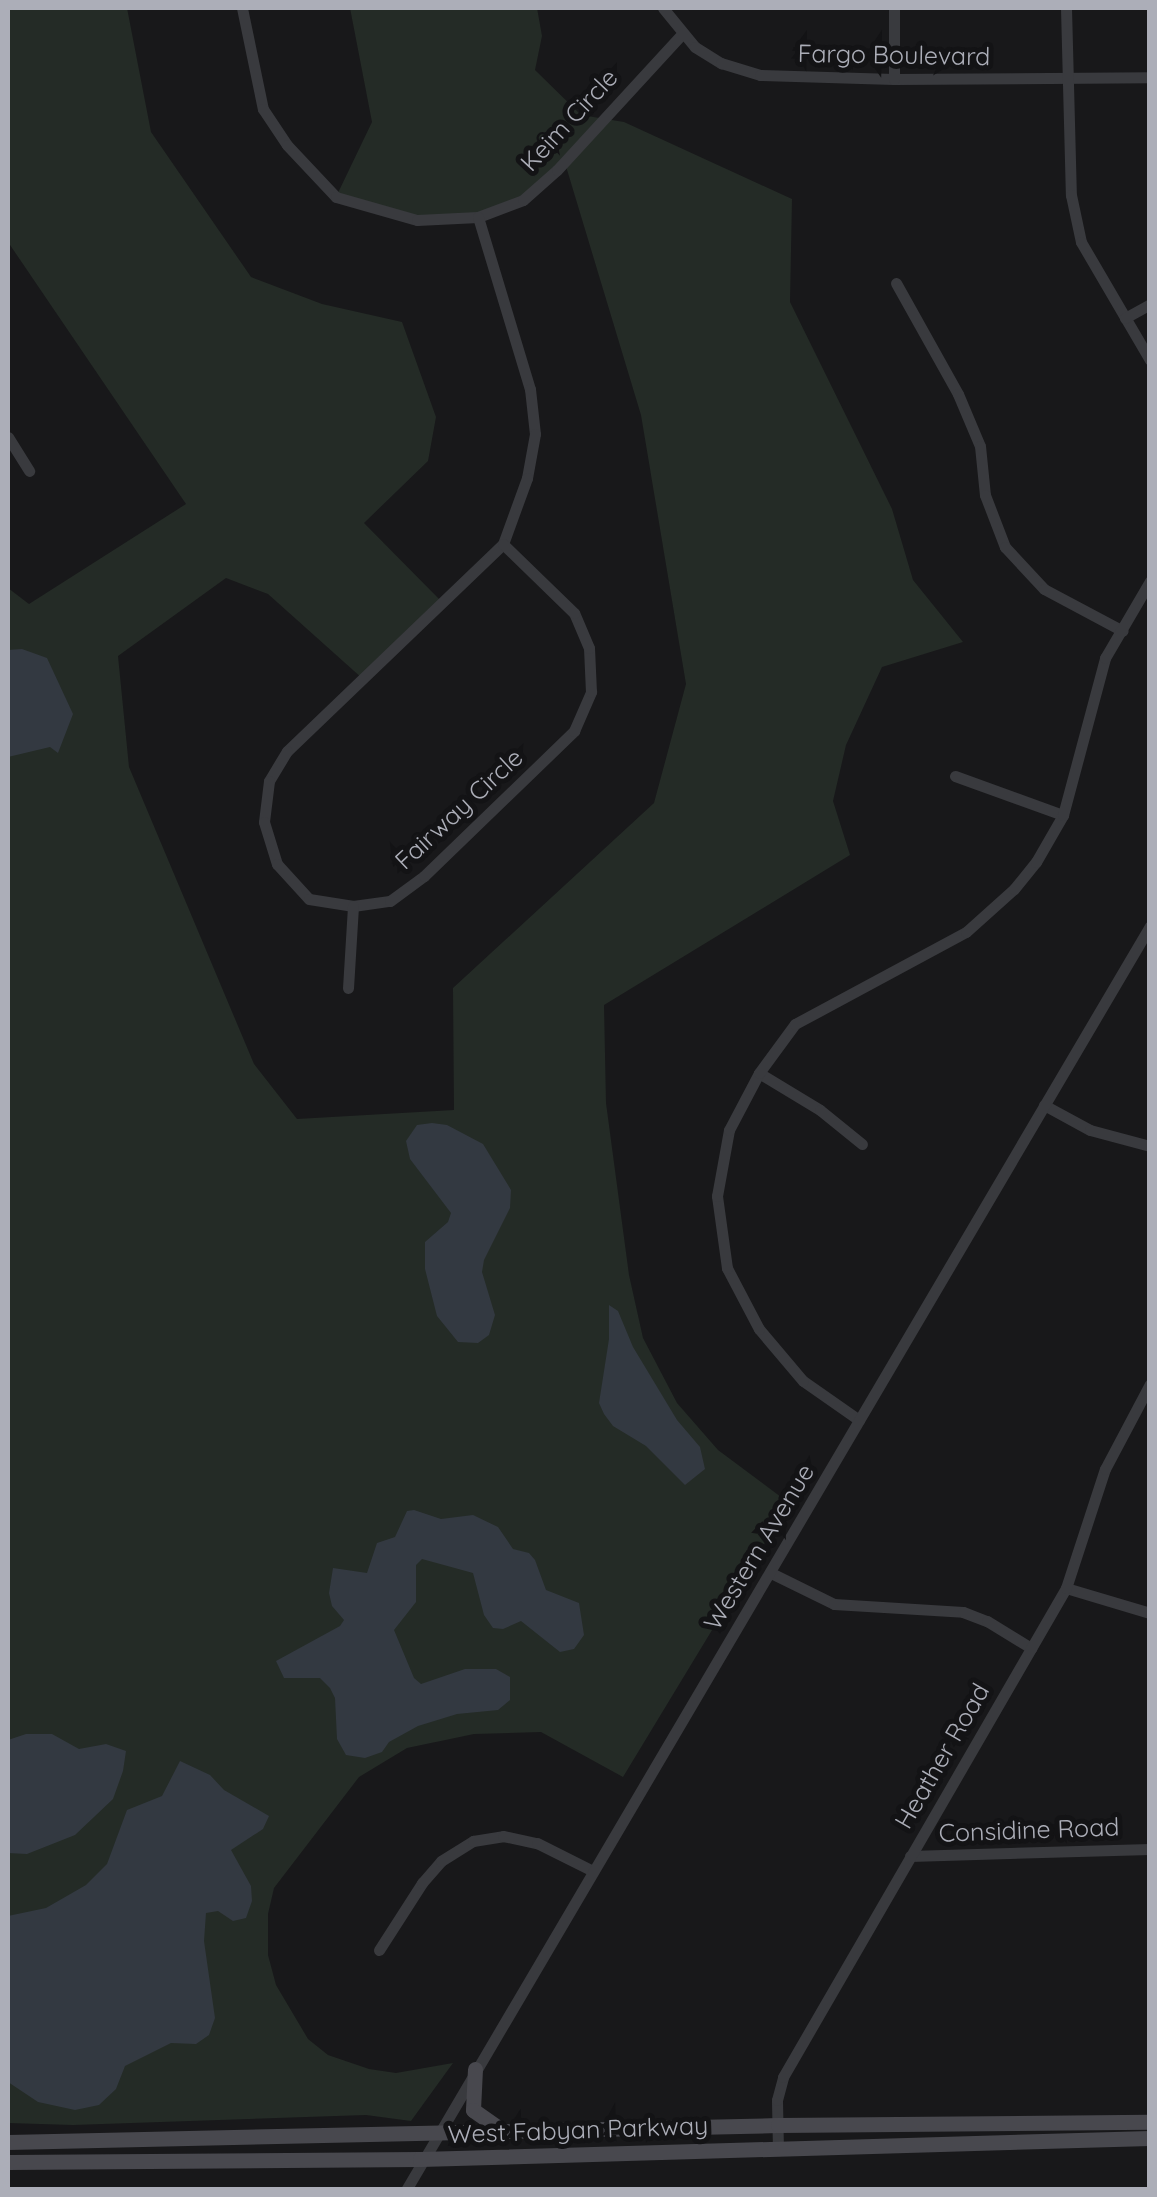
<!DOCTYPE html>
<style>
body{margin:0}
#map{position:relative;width:1157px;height:2197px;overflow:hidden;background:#18181a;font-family:Quicksand,sans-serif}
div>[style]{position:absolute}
.green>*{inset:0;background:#242b26}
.water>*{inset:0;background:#333941}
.street>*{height:11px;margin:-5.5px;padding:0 5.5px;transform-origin:5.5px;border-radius:5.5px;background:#393a3e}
.secondary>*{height:15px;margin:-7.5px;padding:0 7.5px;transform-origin:7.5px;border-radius:7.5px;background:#48484e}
span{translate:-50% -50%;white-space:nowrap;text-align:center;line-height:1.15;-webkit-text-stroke:10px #131315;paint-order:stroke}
.street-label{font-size:25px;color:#acaeb8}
.frame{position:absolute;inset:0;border:10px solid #acaeb8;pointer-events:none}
</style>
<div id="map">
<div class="green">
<div style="clip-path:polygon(8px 8px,127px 8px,151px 132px,251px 277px,322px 304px,402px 322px,436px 417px,428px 461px,364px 523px,443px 603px,363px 679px,268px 594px,226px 578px,118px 656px,129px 767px,254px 1064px,297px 1119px,454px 1110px,453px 988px,654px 803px,686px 684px,641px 415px,565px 163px,523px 200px,478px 217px,417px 220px,336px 197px,372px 122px,350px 8px,537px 8px,542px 36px,535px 70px,581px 115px,624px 122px,792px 199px,790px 302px,892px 509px,913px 580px,963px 642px,882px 667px,846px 745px,833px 801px,850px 855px,604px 1005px,606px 1103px,629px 1275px,643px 1338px,677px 1403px,718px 1450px,789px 1503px,623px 1777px,541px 1732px,474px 1734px,407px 1748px,359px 1777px,274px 1888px,268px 1914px,268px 1955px,276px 1985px,308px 2039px,328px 2055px,369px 2069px,396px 2073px,453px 2063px,411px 2121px,366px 2115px,73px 2125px,8px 2123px,8px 588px,29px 604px,186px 504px,8px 242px)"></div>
</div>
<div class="water">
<div style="clip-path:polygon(22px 649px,47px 658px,73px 714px,58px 753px,50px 747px,8px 757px,8px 650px)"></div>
<div style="clip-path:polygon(432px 1123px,447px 1125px,483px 1144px,511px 1190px,510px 1208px,484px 1260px,482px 1272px,495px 1315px,489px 1335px,478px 1343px,458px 1342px,437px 1316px,425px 1269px,425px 1242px,448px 1222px,451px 1213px,410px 1159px,406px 1141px,417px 1125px)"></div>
<div style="clip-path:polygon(609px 1305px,618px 1311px,633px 1347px,677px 1420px,700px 1447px,705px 1469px,685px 1485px,646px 1446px,613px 1426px,604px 1414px,599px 1403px,609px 1339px)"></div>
<div style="clip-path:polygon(414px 1510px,441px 1519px,473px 1515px,498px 1527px,513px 1549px,529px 1553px,535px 1560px,546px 1590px,579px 1603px,584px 1635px,574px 1649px,560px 1652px,521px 1621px,503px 1629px,493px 1628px,484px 1615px,473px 1573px,422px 1559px,416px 1565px,416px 1602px,394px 1630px,414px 1678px,421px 1684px,465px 1669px,496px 1669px,510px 1677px,510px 1700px,498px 1710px,457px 1714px,418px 1726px,389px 1742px,382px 1752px,365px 1758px,346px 1755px,337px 1739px,335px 1698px,330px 1688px,320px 1678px,284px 1678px,276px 1661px,340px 1626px,344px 1620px,332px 1606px,329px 1593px,333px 1568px,367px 1573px,377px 1543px,395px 1537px,407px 1511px)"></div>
<div style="clip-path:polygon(26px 1734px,52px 1734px,79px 1749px,106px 1744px,126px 1751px,123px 1771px,113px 1799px,75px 1835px,27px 1854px,8px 1853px,8px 1740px)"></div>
<div style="clip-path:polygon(180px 1761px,210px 1775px,224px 1790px,269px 1816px,263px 1829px,231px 1850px,251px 1886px,252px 1901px,246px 1918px,233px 1921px,218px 1911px,206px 1913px,204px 1941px,215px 2018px,209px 2035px,196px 2044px,171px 2043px,125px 2066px,116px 2089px,99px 2105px,75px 2110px,38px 2102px,8px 2082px,8px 1916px,46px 1908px,86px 1885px,107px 1864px,127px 1810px,162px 1796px)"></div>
</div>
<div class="street">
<div style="left:242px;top:8px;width:103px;rotate:78.3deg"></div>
<div style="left:263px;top:109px;width:43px;rotate:56.3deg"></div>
<div style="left:287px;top:145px;width:71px;rotate:46.7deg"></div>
<div style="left:336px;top:197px;width:84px;rotate:15.9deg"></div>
<div style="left:417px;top:220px;width:61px;rotate:-2.8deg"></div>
<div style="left:478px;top:217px;width:48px;rotate:-20.7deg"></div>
<div style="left:523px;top:200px;width:45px;rotate:-41.4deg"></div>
<div style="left:557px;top:170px;width:185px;rotate:-47.4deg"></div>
<div style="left:663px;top:8px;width:50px;rotate:50.6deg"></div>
<div style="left:695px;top:47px;width:31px;rotate:32deg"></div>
<div style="left:721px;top:63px;width:41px;rotate:17.1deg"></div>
<div style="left:760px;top:75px;width:134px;rotate:1.7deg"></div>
<div style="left:894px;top:79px;width:256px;rotate:-0.4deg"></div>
<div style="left:894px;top:8px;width:71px;rotate:90deg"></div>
<div style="left:1066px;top:8px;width:187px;rotate:88.5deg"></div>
<div style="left:1071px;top:195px;width:48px;rotate:78deg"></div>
<div style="left:1081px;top:242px;width:137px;rotate:59.7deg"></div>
<div style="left:478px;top:217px;width:180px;rotate:73.2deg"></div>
<div style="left:530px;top:389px;width:45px;rotate:83.7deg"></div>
<div style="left:535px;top:434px;width:45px;rotate:100.3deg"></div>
<div style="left:527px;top:478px;width:70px;rotate:110deg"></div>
<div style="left:503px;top:544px;width:299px;rotate:136.2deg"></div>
<div style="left:287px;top:751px;width:35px;rotate:121deg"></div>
<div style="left:269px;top:781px;width:41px;rotate:97deg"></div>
<div style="left:264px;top:822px;width:44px;rotate:72.8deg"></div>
<div style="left:277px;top:864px;width:47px;rotate:47.6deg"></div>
<div style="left:309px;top:899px;width:45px;rotate:9deg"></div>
<div style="left:353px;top:906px;width:37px;rotate:-8deg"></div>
<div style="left:390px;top:901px;width:42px;rotate:-36.3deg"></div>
<div style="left:424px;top:876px;width:209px;rotate:-44deg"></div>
<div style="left:574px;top:731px;width:43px;rotate:-66.4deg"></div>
<div style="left:591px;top:692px;width:44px;rotate:-92.6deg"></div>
<div style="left:589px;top:648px;width:38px;rotate:-113deg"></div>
<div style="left:574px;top:613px;width:99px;rotate:-135.8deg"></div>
<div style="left:896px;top:283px;width:127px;rotate:60.8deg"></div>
<div style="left:958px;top:394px;width:56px;rotate:67.1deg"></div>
<div style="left:980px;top:446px;width:49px;rotate:84.2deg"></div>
<div style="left:985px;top:495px;width:56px;rotate:69deg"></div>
<div style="left:1005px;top:547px;width:57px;rotate:47.1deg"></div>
<div style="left:1044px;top:589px;width:89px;rotate:28deg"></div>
<div style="left:1125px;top:318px;width:29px;rotate:-29deg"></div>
<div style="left:8px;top:437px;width:40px;rotate:58deg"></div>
<div style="left:955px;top:776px;width:115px;rotate:19.9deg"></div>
<div style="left:348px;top:988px;width:82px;rotate:-86.5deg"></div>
<div style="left:759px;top:1073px;width:71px;rotate:31.2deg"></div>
<div style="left:820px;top:1110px;width:54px;rotate:39deg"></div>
<div style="left:1044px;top:1105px;width:52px;rotate:28.5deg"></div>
<div style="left:1090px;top:1130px;width:62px;rotate:14.9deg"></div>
<div style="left:859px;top:1420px;width:68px;rotate:-145.1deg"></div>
<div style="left:803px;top:1381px;width:68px;rotate:-130.2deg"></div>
<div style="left:759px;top:1329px;width:69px;rotate:-117.7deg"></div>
<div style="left:727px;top:1268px;width:73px;rotate:-97.9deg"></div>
<div style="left:717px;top:1196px;width:67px;rotate:-79.7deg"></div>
<div style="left:729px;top:1130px;width:64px;rotate:-62.2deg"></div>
<div style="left:759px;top:1073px;width:61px;rotate:-53.7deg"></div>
<div style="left:795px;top:1024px;width:194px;rotate:-28.3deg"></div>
<div style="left:966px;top:932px;width:64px;rotate:-41.9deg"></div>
<div style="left:1014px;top:889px;width:35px;rotate:-51deg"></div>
<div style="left:1036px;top:862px;width:54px;rotate:-60.1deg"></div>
<div style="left:1063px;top:815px;width:163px;rotate:-75deg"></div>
<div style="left:1105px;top:658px;width:89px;rotate:-59.7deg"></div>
<div style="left:771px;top:1573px;width:70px;rotate:26.2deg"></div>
<div style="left:834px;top:1604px;width:129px;rotate:3.5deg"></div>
<div style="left:963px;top:1612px;width:26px;rotate:21deg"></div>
<div style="left:987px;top:1621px;width:52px;rotate:31.5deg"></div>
<div style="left:1066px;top:1588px;width:88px;rotate:16.6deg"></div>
<div style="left:910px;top:1856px;width:240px;rotate:-1.7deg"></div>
<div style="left:379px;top:1950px;width:80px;rotate:-57.3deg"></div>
<div style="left:422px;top:1883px;width:29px;rotate:-49deg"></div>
<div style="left:441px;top:1861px;width:38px;rotate:-32deg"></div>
<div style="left:473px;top:1841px;width:30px;rotate:-9deg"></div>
<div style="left:503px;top:1836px;width:35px;rotate:12deg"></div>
<div style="left:537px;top:1843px;width:60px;rotate:26.6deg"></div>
<div style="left:778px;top:2149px;width:49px;rotate:-91.2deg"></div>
<div style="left:777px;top:2100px;width:24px;rotate:-75deg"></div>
<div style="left:783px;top:2077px;width:565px;rotate:-59.94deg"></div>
<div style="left:1066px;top:1588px;width:125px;rotate:-71.9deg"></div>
<div style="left:1105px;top:1469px;width:96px;rotate:-62.1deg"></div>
<div style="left:406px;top:2190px;width:1467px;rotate:-59.52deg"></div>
</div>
<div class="secondary">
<div style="left:475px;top:2069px;width:41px;rotate:92.8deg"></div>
<div style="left:473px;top:2110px;width:33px;rotate:35deg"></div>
<div style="left:8px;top:2142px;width:770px;rotate:-1.26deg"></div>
<div style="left:778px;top:2125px;width:372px;rotate:-0.5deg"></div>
<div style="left:8px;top:2162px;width:412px;rotate:-0.4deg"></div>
<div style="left:420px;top:2159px;width:730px;rotate:-1.65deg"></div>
</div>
<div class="street-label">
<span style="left:894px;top:55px;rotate:1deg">Fargo Boulevard</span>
<span style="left:569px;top:120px;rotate:-47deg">Keim Circle</span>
<span style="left:459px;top:809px;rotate:-43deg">Fairway Circle</span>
<span style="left:759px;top:1547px;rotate:-59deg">Western Avenue</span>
<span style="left:942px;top:1756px;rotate:-60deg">Heather Road</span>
<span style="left:1029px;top:1830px;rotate:-2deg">Considine Road</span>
<span style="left:578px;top:2130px;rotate:-2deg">West Fabyan Parkway</span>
</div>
<div class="frame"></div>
</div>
